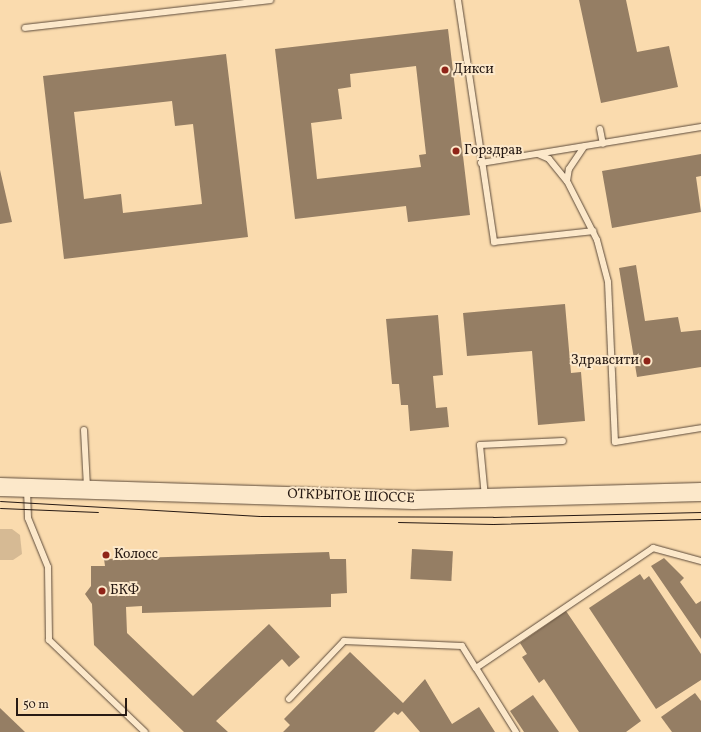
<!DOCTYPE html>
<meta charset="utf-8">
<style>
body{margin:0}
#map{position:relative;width:701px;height:732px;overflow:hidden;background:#fadbae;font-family:Vollkorn,serif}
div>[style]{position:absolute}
.green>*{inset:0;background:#d6ba94}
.building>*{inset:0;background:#957e64;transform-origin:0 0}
.roads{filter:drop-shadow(0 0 1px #5c4a3a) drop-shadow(0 0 1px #5c4a3a)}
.lane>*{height:6px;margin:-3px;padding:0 3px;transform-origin:3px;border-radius:3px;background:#fce8ca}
.secondary>*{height:18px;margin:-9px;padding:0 9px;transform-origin:9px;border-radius:9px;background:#fce8ca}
.tram>*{height:1px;margin:-0.5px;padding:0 0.5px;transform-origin:0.5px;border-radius:0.5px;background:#271a14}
.dots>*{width:11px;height:11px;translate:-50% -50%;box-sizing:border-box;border:2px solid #fce8ca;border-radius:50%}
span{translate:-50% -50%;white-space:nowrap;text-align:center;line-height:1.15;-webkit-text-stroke:4px #fce8ca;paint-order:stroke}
.poi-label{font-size:14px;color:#271a14}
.left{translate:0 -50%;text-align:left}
.right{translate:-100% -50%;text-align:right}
.street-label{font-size:14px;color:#271a14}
.scale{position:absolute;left:16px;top:698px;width:111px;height:18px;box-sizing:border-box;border:2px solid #271a14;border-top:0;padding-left:5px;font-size:12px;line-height:14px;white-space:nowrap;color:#271a14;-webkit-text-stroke:3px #fce8ca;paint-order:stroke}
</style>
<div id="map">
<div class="green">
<div style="clip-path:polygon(0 529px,12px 529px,20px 535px,22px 554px,13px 560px,0 560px)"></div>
</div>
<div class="building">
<div style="clip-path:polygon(579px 0,626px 0,637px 52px,669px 46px,678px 87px,601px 103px)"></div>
<div style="clip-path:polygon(evenodd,448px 29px,470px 215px,408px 222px,406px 206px,295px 219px,275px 49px,448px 29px,416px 66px,426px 154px,419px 155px,421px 167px,317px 179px,311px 123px,342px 119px,338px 89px,351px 87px,350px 74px,416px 66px)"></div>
<div style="clip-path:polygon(evenodd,226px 54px,248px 237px,64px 259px,43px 76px,226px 54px,172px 101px,175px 126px,193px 124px,202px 204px,123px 213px,121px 194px,84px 199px,74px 112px,172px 101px)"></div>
<div style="clip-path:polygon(701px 154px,701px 176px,696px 177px,701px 212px,612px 228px,602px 171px)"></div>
<div style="clip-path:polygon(0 170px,12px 222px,0 224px)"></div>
<div style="clip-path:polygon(636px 265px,645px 321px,678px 317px,681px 332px,701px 330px,701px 367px,637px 377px,619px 268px)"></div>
<div style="clip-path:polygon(565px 304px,571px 373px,581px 372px,585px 421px,538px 425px,532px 351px,467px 356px,463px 313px)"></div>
<div style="clip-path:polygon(438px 315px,443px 375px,433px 376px,436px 408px,447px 407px,449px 427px,410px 431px,408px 405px,401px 405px,399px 384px,392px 384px,386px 319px)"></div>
<div style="left:412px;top:549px;width:41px;height:30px;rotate:3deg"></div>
<div style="clip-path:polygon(329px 552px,330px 559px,346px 559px,347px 593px,331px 594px,331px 607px,142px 613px,142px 606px,126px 607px,127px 633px,193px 696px,269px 624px,300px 657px,289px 667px,282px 659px,216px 721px,228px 732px,184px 732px,94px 645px,92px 604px,85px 594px,91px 586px,91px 566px,105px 566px,104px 559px)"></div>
<div style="clip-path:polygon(664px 558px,684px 578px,680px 582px,696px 604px,701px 601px,701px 639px,651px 566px)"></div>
<div style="clip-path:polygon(640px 574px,644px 580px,649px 576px,701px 654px,701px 680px,656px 709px,589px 608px)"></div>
<div style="clip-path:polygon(566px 611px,641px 721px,626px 732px,579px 732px,544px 679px,539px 683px,522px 657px,527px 654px,520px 643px)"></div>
<div style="clip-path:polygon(350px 652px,403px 703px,425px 679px,452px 724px,479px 707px,495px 732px,420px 732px,402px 711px,398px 715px,394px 712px,374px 732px,283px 732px,290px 725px,284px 719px)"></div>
<div style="clip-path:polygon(695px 693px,701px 701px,701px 732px,672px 732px,661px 717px)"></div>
<div style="clip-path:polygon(533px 695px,559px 732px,524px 732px,510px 711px)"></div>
<div style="clip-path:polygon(0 708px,25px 732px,0 732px)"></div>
</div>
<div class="roads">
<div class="lane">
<div style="left:458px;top:0;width:245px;rotate:81.5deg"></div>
<div style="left:494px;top:242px;width:100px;rotate:-6.3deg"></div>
<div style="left:25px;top:28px;width:247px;rotate:-6.5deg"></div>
<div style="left:600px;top:129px;width:15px;rotate:79deg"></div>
<div style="left:538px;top:154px;width:12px;rotate:24deg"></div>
<div style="left:549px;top:159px;width:28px;rotate:51deg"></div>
<div style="left:567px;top:181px;width:66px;rotate:63deg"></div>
<div style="left:597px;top:240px;width:43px;rotate:75.3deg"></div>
<div style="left:608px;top:282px;width:160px;rotate:87.5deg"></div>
<div style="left:615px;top:442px;width:87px;rotate:-9.2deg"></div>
<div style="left:481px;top:163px;width:223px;rotate:-9.3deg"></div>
<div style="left:567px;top:181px;width:12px;rotate:-81deg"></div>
<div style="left:569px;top:169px;width:27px;rotate:-56deg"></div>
<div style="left:84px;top:430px;width:58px;rotate:87deg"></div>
<div style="left:27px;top:489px;width:29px;rotate:88deg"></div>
<div style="left:28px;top:518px;width:53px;rotate:67.8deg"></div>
<div style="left:48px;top:567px;width:73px;rotate:89.2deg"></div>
<div style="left:49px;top:640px;width:133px;rotate:43.8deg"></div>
<div style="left:485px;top:497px;width:52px;rotate:-95.5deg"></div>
<div style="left:480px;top:445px;width:83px;rotate:-2.8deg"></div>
<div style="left:289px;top:699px;width:80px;rotate:-46.5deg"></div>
<div style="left:344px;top:641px;width:118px;rotate:2.4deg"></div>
<div style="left:462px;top:646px;width:26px;rotate:58deg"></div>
<div style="left:516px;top:732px;width:75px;rotate:-122deg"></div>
<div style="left:476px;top:668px;width:214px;rotate:-34.1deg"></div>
<div style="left:653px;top:548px;width:50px;rotate:15.2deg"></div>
</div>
<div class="secondary">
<div style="left:0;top:487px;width:414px;rotate:1.8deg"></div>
<div style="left:414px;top:500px;width:287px;rotate:-1.6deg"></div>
</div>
</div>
<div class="tram">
<div style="left:0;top:501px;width:260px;rotate:3.3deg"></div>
<div style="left:260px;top:516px;width:233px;rotate:0.2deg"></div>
<div style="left:493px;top:517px;width:208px;rotate:-1.4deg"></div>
<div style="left:0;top:508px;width:98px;rotate:2.3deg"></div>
<div style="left:398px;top:522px;width:95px;rotate:1.2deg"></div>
<div style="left:493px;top:524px;width:208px;rotate:-1.4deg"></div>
</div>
<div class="dots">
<div style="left:445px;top:70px;background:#8f2418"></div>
<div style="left:456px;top:151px;background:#8f2418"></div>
<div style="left:647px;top:361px;background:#8f2418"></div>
<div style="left:106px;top:555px;background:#8f2418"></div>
<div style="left:102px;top:591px;background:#8f2418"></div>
</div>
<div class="poi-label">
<span class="left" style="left:453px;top:70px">Дикси</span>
<span class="left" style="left:464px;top:151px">Горздрав</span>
<span class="right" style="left:639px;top:361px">Здравсити</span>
<span class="left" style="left:114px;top:555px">Колосс</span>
<span class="left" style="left:110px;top:591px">БКФ</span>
</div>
<div class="street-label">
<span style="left:351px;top:497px;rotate:2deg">ОТКРЫТОЕ ШОССЕ</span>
</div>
<div class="scale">50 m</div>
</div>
